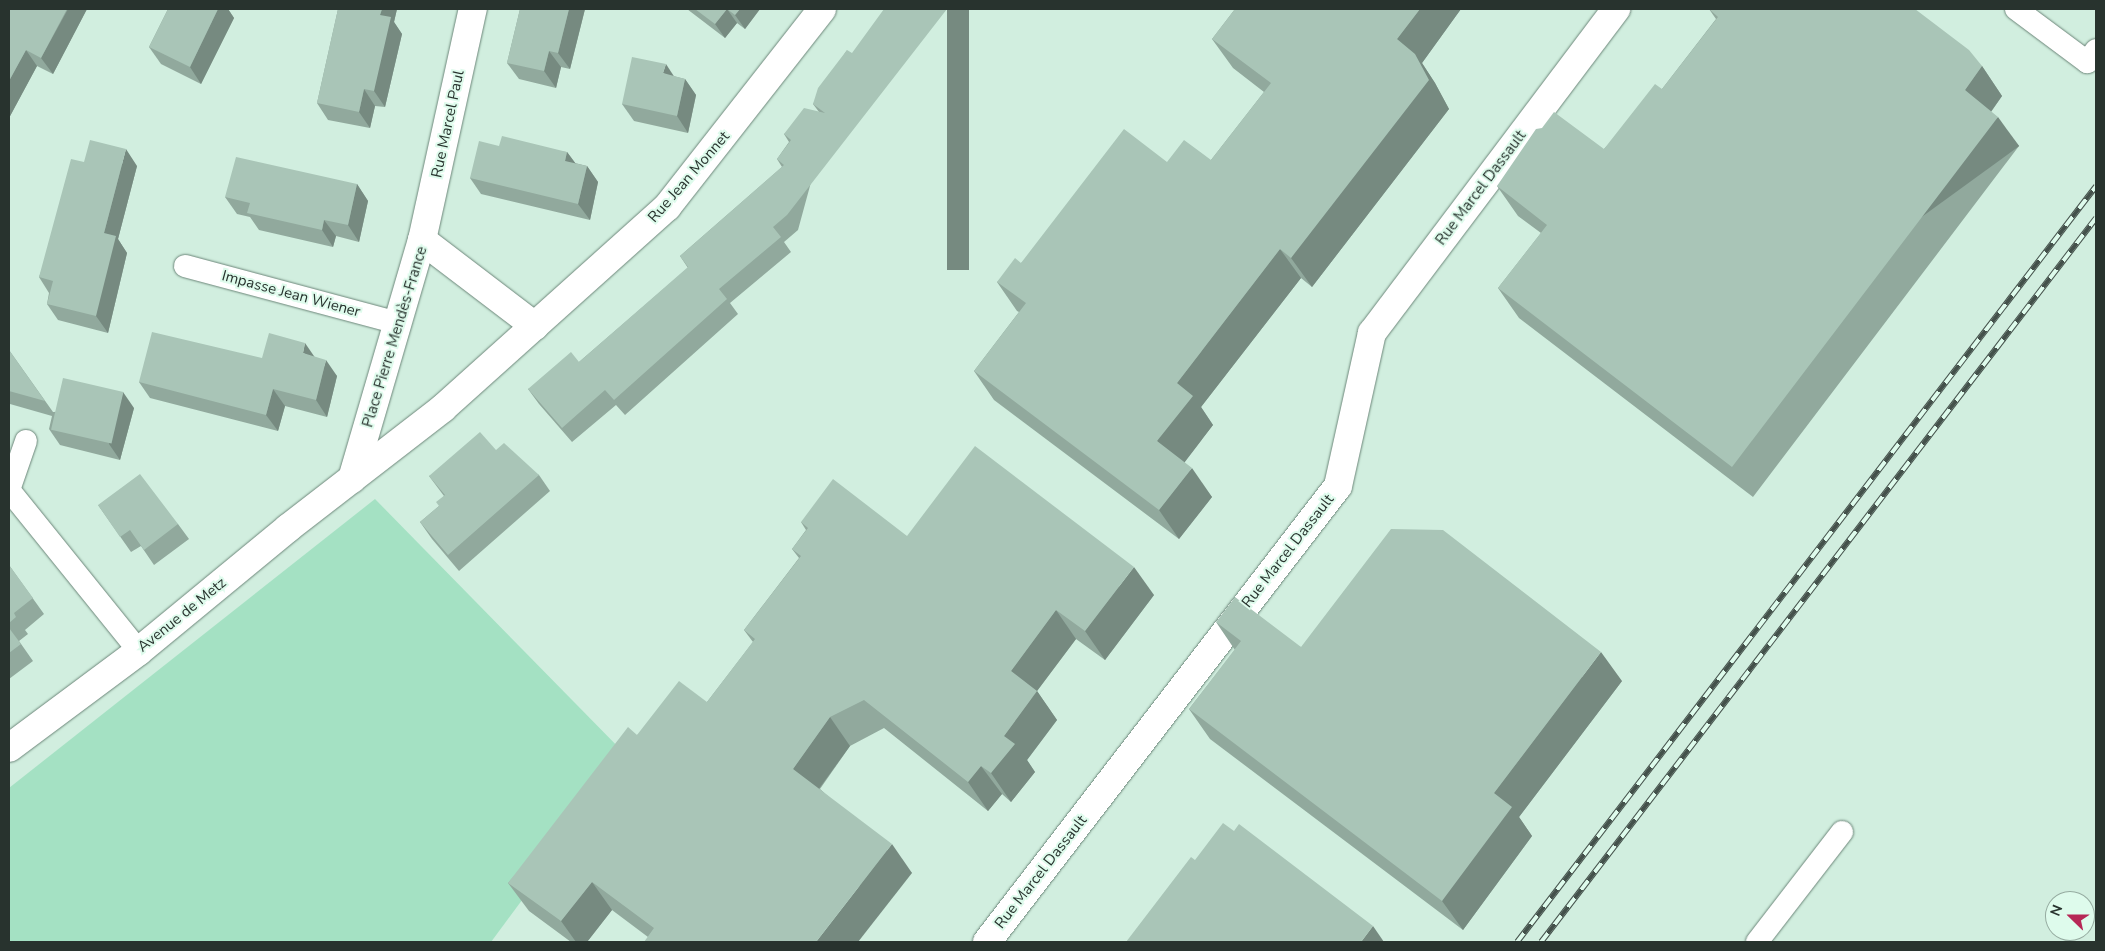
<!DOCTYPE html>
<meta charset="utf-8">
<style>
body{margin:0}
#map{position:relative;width:2105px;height:951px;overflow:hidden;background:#d1eedf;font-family:"Nunito Sans",sans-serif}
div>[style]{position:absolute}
.green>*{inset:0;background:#a4e1c3}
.roads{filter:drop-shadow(0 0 1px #6c8679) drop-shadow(0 0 1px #6c8679)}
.service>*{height:22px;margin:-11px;padding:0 11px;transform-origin:11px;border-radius:11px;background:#fff}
.minor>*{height:28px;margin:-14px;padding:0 14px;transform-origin:14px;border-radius:14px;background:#fff}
.rail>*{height:5.5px;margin-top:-2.75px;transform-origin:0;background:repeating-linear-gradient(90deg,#defbec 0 11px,#44514b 0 22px);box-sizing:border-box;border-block:1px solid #44514b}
.wall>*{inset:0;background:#91a99d}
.shaded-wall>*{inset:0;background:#768a80;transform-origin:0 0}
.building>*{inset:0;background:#a9c5b7;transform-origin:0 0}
span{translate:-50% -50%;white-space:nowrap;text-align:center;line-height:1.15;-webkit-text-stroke:4px #defbec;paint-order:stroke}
.street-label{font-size:15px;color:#28332e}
.frame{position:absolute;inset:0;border:10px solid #28332e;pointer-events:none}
.north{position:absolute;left:2045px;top:891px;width:50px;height:50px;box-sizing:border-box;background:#defbec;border:1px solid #95aba0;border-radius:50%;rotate:292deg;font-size:14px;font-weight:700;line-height:20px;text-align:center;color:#28332e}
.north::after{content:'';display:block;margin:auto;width:18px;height:22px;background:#b62756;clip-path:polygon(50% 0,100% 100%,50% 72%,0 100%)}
</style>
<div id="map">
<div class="green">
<div style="clip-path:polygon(375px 499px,628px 757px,491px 942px,9px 942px,9px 788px)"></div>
</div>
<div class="roads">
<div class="service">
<div style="left:2016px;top:9px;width:89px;rotate:36.7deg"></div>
<div style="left:2087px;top:62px;width:15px;rotate:-53deg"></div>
<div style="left:185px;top:266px;width:220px;rotate:15deg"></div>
<div style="left:26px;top:441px;width:52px;rotate:109.1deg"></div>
<div style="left:9px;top:490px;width:207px;rotate:51.1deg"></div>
<div style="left:1757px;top:942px;width:139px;rotate:-52.3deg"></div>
</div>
<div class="minor">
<div style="left:422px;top:240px;width:142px;rotate:37.3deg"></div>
<div style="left:352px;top:479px;width:249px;rotate:-73.7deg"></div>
<div style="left:422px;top:240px;width:237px;rotate:-77.6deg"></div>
<div style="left:9px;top:748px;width:162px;rotate:-36.7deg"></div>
<div style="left:139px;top:651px;width:193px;rotate:-39.5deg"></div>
<div style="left:288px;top:528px;width:196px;rotate:-37.7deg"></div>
<div style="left:443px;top:408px;width:301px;rotate:-41.9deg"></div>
<div style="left:667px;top:207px;width:251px;rotate:-51.9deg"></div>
<div style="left:987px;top:942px;width:575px;rotate:-52.41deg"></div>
<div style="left:1338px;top:486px;width:157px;rotate:-77.5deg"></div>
<div style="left:1372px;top:333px;width:406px;rotate:-53deg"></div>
</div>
</div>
<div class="rail">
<div style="left:1517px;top:942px;width:952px;rotate:-52.55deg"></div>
<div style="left:1541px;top:942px;width:912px;rotate:-52.53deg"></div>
</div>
<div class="wall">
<div style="clip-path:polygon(9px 9px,87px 9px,53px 74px,37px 66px,9px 118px)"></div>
<div style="clip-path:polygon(168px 9px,228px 9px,234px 18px,201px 84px,161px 64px,149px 47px)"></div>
<div style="clip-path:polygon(338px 9px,397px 9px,394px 22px,402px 34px,385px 107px,375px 106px,370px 128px,328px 120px,317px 103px)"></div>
<div style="clip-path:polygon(520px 9px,585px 9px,570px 69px,561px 67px,556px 88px,519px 79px,507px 63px)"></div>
<div style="clip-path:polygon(687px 9px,760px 9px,745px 29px,737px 23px,725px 38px)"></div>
<div style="clip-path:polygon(1235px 9px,1461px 9px,1422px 63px,1435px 83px,1449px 109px,1312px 287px,1301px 278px,1201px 407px,1213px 425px,1184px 462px,1212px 497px,1179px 539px,994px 400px,974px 371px,1019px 312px,1017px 311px,997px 282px,1021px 263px,1167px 162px,1211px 160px,1264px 92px,1233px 68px,1212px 39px)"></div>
<div style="clip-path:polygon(1709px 9px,1982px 66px,2002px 96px,1991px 112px,2019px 146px,1753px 497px,1519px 318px,1498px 288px,1541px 233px,1518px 216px,1497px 186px,1604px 149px,1662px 89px,1716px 19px)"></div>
<div style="clip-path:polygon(847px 50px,798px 230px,784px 242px,791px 252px,730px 303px,738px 314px,625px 415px,616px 405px,572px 442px,539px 404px,528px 389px,579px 362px,688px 268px,680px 256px,782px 167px,777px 159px,789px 142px,784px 134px,819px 112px,813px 104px)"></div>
<div style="clip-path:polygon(673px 76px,685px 79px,696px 95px,688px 133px,634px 121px,622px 104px)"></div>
<div style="clip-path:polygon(499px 146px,567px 152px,575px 163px,587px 166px,598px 182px,590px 220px,481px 194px,470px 178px)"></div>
<div style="clip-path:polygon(84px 162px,137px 166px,118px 239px,127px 253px,108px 333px,58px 320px,47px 304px,49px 293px,39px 277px)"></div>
<div style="clip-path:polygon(357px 184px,368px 201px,359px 242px,336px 236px,333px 247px,259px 230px,250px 217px,237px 214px,225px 197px)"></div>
<div style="clip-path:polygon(9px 350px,53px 412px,134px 408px,120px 460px,60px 445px,49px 429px,52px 416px,10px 404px,9px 405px)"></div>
<div style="clip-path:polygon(314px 357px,337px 376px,327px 417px,285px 406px,278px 431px,150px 398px,139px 382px,262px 358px)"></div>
<div style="clip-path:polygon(496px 450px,539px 475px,550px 491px,459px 571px,432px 539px,420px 522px,439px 506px,444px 496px,429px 476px)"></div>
<div style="clip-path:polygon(98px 505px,178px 524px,189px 539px,154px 565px,141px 546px,131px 552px)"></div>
<div style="clip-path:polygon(801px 522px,907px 536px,1154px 595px,1105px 660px,1076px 639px,1037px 691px,1057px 720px,1027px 760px,1035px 772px,1011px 802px,1002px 794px,988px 811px,884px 728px,850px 746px,820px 789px,912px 873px,648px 937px,612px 910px,587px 942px,571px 942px,529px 911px,508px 883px,637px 735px,707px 702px,753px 642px,744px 630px,799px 558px,792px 549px,806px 530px)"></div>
<div style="clip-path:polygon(9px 565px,44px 614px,25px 630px,28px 634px,19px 641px,33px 661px,9px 679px)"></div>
<div style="clip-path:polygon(1216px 622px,1301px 647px,1622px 681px,1519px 817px,1532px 836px,1463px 930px,1210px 739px,1189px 709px,1235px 650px)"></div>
</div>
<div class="shaded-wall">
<div style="clip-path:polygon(68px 9px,87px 9px,53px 74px,41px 58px)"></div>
<div style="clip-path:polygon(218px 9px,228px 9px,234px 18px,201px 84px,190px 67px)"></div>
<div style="clip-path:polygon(382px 9px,397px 9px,394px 22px,402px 34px,385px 107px,374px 91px,380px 15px)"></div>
<div style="clip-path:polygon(569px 9px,585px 9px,570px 69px,558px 53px)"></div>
<div style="clip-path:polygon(727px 9px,737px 23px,725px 38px,715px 24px)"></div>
<div style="clip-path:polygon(740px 9px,760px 9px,745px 29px,735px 15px)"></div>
<div style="left:947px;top:9px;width:22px;height:261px"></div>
<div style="clip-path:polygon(1420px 9px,1461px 9px,1422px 63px,1435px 83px,1449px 109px,1312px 287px,1291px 258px,1397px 39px)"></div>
<div style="clip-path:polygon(26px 50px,37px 66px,9px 118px,9px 81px)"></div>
<div style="clip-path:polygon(549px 51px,561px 67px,556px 88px,544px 71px)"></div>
<div style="clip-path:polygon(666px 64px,677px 81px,663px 73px)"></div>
<div style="clip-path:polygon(1982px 66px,2002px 96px,1985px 120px,1965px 90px)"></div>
<div style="clip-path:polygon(685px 79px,696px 95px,688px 133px,677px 116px)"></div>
<div style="clip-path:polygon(364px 89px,375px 106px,370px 128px,359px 112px)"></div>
<div style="left:1998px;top:117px;width:36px;height:440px;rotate:54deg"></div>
<div style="clip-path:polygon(126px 149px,137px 166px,118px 239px,127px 253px,108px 333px,96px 316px,104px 233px)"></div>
<div style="clip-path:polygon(567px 152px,579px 168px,565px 161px)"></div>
<div style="clip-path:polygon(587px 166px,598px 182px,590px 220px,578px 204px)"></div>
<div style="clip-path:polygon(357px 184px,368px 201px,359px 242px,348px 225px)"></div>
<div style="clip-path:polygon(324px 220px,336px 236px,333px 247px,322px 230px)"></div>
<div style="clip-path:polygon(1280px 249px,1301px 278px,1201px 407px,1213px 425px,1178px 471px,1157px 441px,1177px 383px)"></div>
<div style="clip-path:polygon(305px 343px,316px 359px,303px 353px)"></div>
<div style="clip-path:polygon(326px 360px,337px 376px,327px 417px,316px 400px)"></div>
<div style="clip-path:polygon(273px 389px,285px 406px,278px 431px,266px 415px)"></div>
<div style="clip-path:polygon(123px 392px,134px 408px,120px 460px,109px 444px)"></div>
<div style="clip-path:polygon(1192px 468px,1212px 497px,1179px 539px,1159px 510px)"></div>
<div style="clip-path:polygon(1134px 567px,1154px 595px,1105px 660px,1085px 631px)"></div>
<div style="clip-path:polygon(1056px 610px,1076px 639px,1031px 699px,1011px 671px)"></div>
<div style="clip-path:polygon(1601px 652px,1622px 681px,1519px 817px,1532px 836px,1463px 930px,1442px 901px,1494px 793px)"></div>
<div style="clip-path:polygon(1037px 691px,1057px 720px,1027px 760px,1035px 772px,1011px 802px,991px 773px,1004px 736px)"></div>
<div style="clip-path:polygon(830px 717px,850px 746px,813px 797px,793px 769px)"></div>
<div style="clip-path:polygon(981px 766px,1002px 794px,988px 811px,968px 782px)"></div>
<div style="clip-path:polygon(892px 844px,912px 873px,858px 942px,816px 942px)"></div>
<div style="clip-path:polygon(592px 882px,612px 910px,587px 942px,576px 942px,561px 921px)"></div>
<div style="clip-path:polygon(1373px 926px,1384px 942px,1361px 942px)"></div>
</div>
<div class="building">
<div style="clip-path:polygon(9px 9px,67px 9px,41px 58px,26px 50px,9px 81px)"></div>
<div style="clip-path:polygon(168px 9px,218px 9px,190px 67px,149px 47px)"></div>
<div style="clip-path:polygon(338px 9px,382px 9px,380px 15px,391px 17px,374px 91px,364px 89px,359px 112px,317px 103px)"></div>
<div style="clip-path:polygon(520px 9px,569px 9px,558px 53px,549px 51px,544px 71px,507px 63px)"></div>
<div style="clip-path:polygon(695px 9px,740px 9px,735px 15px,727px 9px,715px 24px)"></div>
<div style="clip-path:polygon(884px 9px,947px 9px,787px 215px,773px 227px,781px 237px,719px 289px,727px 299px,614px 400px,605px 390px,562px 428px,528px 389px,571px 352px,579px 362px,688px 267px,680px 256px,784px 165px,777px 159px,791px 140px,784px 134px,804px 108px,825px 113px,813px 104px,818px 88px,847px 50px,852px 53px)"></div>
<div style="clip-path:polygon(1235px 9px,1420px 9px,1397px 39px,1415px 54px,1429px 80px,1291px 258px,1280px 249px,1177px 383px,1193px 396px,1157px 441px,1192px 468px,1159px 510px,974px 371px,1026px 303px,997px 282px,1015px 258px,1021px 263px,1124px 129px,1167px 162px,1184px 140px,1211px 160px,1271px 83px,1212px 39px)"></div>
<div style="clip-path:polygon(1709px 9px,1915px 9px,1969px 50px,1982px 66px,1965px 90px,1998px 117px,1732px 467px,1498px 288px,1547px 225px,1497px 186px,1536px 129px,1542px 128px,1554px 112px,1604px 149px,1655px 84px,1662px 89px,1718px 17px)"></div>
<div style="clip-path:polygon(632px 57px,666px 64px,663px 73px,685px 79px,677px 116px,622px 104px)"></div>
<div style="clip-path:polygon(502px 136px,567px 152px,565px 161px,587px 166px,578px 204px,470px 178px,479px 141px,499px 146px)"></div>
<div style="clip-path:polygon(90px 140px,126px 149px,104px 233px,116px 236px,96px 316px,47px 304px,53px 281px,39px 277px,71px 159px,84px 162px)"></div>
<div style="clip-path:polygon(236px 157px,357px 184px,348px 225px,324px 220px,322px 230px,247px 213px,250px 203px,225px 197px)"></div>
<div style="clip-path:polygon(152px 332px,262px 358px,269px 333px,305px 343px,303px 353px,326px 360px,316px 400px,273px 389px,266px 415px,139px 382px)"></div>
<div style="clip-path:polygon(9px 350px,45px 401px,9px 391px)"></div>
<div style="left:63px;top:378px;width:62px;height:53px;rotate:13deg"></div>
<div style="clip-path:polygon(480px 432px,496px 450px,504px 443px,539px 475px,448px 555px,420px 522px,439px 506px,436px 502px,445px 495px,429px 476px)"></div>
<div style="clip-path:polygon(975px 446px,1134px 567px,1085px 631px,1056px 610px,1011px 671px,1037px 691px,1004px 736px,1015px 744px,991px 773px,981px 766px,968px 782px,864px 700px,830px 717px,793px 769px,892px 844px,816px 942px,644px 942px,654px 928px,592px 882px,561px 921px,508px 883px,628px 727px,637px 735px,679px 681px,707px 702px,755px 639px,744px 630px,801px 556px,792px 549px,808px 528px,801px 522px,833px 479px,907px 536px)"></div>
<div style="clip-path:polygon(140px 474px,178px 524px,144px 550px,130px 530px,120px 537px,98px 505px)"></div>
<div style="clip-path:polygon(1391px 529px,1443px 530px,1601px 652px,1494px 793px,1512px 807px,1442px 901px,1189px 709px,1241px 641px,1216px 622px,1235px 597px,1301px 647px)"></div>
<div style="clip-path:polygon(9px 565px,33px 598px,14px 613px,16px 617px,9px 623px)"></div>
<div style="clip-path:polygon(9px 628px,21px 644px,9px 653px)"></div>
<div style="clip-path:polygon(1223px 823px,1234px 831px,1239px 824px,1373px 926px,1361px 942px,1126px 942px,1191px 857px,1195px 860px)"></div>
</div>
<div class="street-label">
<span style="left:448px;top:124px;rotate:-78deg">Rue Marcel Paul</span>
<span style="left:689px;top:177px;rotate:-49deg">Rue Jean Monnet</span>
<span style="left:1481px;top:188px;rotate:-53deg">Rue Marcel Dassault</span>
<span style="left:291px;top:294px;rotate:15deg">Impasse Jean Wiener</span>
<span style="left:395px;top:337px;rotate:-73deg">Place Pierre Mendès-France</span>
<span style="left:1288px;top:551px;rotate:-52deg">Rue Marcel Dassault</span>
<span style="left:182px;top:615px;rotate:-39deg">Avenue de Metz</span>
<span style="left:1041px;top:872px;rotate:-52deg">Rue Marcel Dassault</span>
</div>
<div class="frame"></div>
<div class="north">N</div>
</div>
